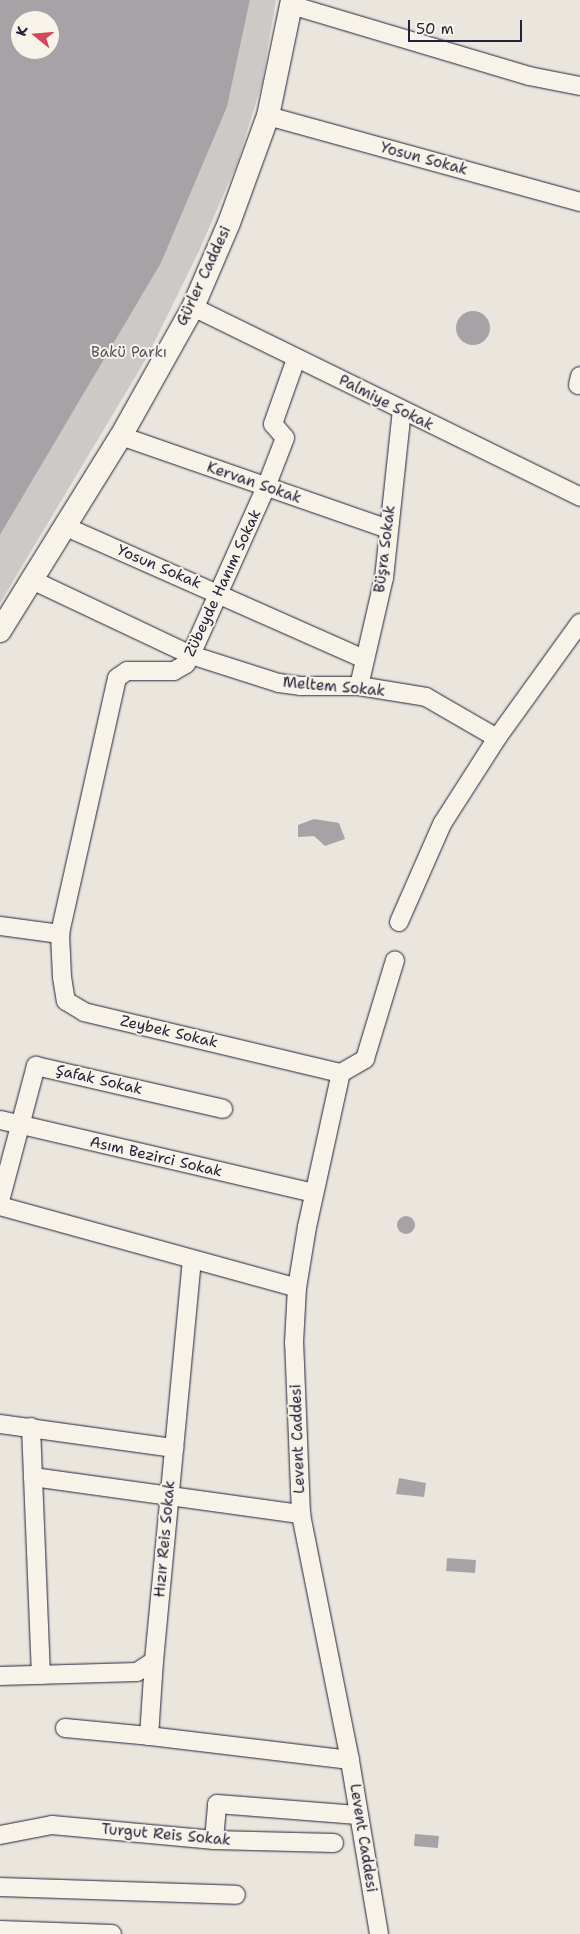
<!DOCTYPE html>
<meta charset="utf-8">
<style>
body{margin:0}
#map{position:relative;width:580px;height:1934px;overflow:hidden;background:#eae6de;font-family:"Shantell Sans",sans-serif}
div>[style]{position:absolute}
.green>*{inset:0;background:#cdc9c6}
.water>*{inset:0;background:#a6a3a6;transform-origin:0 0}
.round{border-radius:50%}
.roads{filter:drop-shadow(0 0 1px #22223b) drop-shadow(0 0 1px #22223b)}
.minor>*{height:18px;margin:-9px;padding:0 9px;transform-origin:9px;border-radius:9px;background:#f7f3e8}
.tertiary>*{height:22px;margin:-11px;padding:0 11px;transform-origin:11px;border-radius:11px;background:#f7f3e8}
span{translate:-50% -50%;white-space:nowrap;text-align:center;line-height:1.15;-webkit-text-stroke:4px #f7f3e8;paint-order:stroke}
.street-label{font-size:15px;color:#22223b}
.park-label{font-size:15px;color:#555465}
.north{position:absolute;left:10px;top:10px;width:50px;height:50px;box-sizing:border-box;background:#f7f3e8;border:1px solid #a29fa3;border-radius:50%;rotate:287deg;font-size:14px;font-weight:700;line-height:20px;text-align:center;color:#22223b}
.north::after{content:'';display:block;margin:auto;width:18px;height:22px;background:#d1495b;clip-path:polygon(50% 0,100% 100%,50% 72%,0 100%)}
.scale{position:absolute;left:408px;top:20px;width:114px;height:22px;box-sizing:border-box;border:2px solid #22223b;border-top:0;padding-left:6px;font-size:15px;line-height:18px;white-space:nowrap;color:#22223b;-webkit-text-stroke:4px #f7f3e8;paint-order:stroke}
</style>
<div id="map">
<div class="green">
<div style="clip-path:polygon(250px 0,276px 0,262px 83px,237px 164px,198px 253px,146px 359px,0 603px,0 535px,161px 263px,227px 107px)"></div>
</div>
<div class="water">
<div style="clip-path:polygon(evenodd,0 0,250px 0,227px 107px,161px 263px,0 535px,0 0,20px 20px,50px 20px,50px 50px,20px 50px,20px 20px)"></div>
<div class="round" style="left:456px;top:311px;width:34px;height:34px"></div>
<div style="clip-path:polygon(314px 819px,339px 823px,345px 839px,325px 846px,314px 836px,298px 837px,298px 825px)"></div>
<div class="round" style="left:397px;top:1216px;width:18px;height:18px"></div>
<div style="clip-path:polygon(399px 1478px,426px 1483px,424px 1497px,396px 1494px)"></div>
<div style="left:447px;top:1558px;width:29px;height:13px;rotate:4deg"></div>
<div style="left:415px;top:1834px;width:24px;height:12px;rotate:5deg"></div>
</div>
<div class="roads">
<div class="minor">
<div style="left:291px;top:5px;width:248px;rotate:16.6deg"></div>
<div style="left:529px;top:76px;width:52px;rotate:11.1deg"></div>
<div style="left:268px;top:116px;width:324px;rotate:15.4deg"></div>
<div style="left:193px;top:307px;width:431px;rotate:26.1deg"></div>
<div style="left:296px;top:359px;width:69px;rotate:109.5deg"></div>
<div style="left:273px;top:424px;width:18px;rotate:49deg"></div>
<div style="left:285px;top:438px;width:53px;rotate:111.2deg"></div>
<div style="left:266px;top:487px;width:184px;rotate:114.1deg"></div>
<div style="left:191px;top:655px;width:10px;rotate:119deg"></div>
<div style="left:186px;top:664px;width:14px;rotate:150deg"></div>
<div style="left:174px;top:671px;width:47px;rotate:180deg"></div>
<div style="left:127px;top:671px;width:12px;rotate:145deg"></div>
<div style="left:117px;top:678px;width:262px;rotate:102.6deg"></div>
<div style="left:60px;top:934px;width:43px;rotate:87.3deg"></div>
<div style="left:62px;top:977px;width:24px;rotate:81deg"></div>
<div style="left:66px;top:1001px;width:21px;rotate:31deg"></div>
<div style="left:84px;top:1012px;width:264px;rotate:13.4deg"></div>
<div style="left:578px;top:385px;width:9px;rotate:-77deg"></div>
<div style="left:121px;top:436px;width:283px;rotate:19.2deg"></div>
<div style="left:64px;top:526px;width:328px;rotate:23.9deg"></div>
<div style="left:30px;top:579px;width:178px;rotate:25.3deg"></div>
<div style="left:191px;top:655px;width:92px;rotate:17.7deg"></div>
<div style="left:279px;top:683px;width:21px;rotate:8deg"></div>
<div style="left:300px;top:686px;width:59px"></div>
<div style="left:359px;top:686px;width:68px;rotate:9.3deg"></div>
<div style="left:426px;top:697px;width:82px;rotate:30deg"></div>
<div style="left:359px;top:686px;width:111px;rotate:-77deg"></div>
<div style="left:384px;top:578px;width:169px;rotate:-83.9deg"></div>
<div style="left:399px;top:922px;width:107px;rotate:-66.3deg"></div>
<div style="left:442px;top:824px;width:102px;rotate:-57.4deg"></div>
<div style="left:497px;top:738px;width:142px;rotate:-54.2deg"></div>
<div style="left:0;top:926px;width:61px;rotate:7.6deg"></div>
<div style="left:0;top:1120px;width:321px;rotate:13.1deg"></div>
<div style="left:0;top:1201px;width:140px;rotate:-75.1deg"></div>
<div style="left:36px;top:1066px;width:192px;rotate:12.9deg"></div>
<div style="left:0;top:1206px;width:308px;rotate:15.4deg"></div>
<div style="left:0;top:1424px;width:176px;rotate:7.9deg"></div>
<div style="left:31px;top:1427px;width:248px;rotate:87.7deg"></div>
<div style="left:33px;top:1477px;width:271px;rotate:7.9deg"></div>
<div style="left:154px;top:1661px;width:75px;rotate:93.8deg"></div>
<div style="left:149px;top:1736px;width:202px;rotate:6.8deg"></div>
<div style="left:0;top:1676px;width:137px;rotate:-1.7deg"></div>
<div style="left:137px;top:1672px;width:20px;rotate:-33deg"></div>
<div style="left:154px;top:1661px;width:403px;rotate:-84.6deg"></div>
<div style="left:65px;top:1728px;width:84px;rotate:5.4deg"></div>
<div style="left:0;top:1835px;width:53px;rotate:-10.9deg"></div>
<div style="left:52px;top:1825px;width:163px;rotate:5.3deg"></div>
<div style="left:214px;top:1840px;width:120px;rotate:1.4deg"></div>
<div style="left:214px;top:1840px;width:36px;rotate:-85deg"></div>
<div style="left:217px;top:1804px;width:141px;rotate:4.5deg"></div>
<div style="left:0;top:1887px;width:236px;rotate:1.9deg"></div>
<div style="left:0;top:1930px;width:112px;rotate:2deg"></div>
<div style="left:379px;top:1934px;width:176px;rotate:-99.5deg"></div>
<div style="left:350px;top:1760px;width:251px;rotate:-101.3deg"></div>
<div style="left:301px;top:1514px;width:171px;rotate:-92.3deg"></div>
<div style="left:294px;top:1343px;width:55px;rotate:-86.9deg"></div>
<div style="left:297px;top:1288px;width:62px;rotate:-80.7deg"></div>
<div style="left:307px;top:1227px;width:158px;rotate:-77.6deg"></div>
<div style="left:341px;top:1073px;width:28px;rotate:-30deg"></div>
<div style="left:365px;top:1059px;width:103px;rotate:-73.1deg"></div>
</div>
<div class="tertiary">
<div style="left:0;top:631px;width:229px;rotate:-58.2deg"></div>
<div style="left:121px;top:436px;width:148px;rotate:-60.8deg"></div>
<div style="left:193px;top:307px;width:91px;rotate:-66.8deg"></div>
<div style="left:229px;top:223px;width:114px;rotate:-70deg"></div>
<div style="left:268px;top:116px;width:118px;rotate:-78.3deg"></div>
</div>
</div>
<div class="street-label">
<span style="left:424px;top:159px;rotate:15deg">Yosun Sokak</span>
<span style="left:204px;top:276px;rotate:-65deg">Gürler Caddesi</span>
<span style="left:386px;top:403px;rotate:27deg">Palmiye Sokak</span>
<span style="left:254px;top:483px;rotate:19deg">Kervan Sokak</span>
<span style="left:385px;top:549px;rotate:-83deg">Büşra Sokak</span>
<span style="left:159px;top:567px;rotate:23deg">Yosun Sokak</span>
<span style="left:223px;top:583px;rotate:-65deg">Zübeyde Hanım Sokak</span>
<span style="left:334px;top:687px;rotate:5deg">Meltem Sokak</span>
<span style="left:169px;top:1032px;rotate:13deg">Zeybek Sokak</span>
<span style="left:99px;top:1080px;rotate:13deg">Şafak Sokak</span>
<span style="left:156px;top:1157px;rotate:13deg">Asım Bezirci Sokak</span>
<span style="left:298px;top:1439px;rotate:-92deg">Levent Caddesi</span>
<span style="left:165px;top:1539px;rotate:-85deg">Hızır Reis Sokak</span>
<span style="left:166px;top:1835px;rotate:5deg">Turgut Reis Sokak</span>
<span style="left:363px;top:1838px;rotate:81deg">Levent Caddesi</span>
</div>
<div class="park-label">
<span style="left:129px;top:353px">Bakü Parkı</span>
</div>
<div class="north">K</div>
<div class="scale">50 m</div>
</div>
